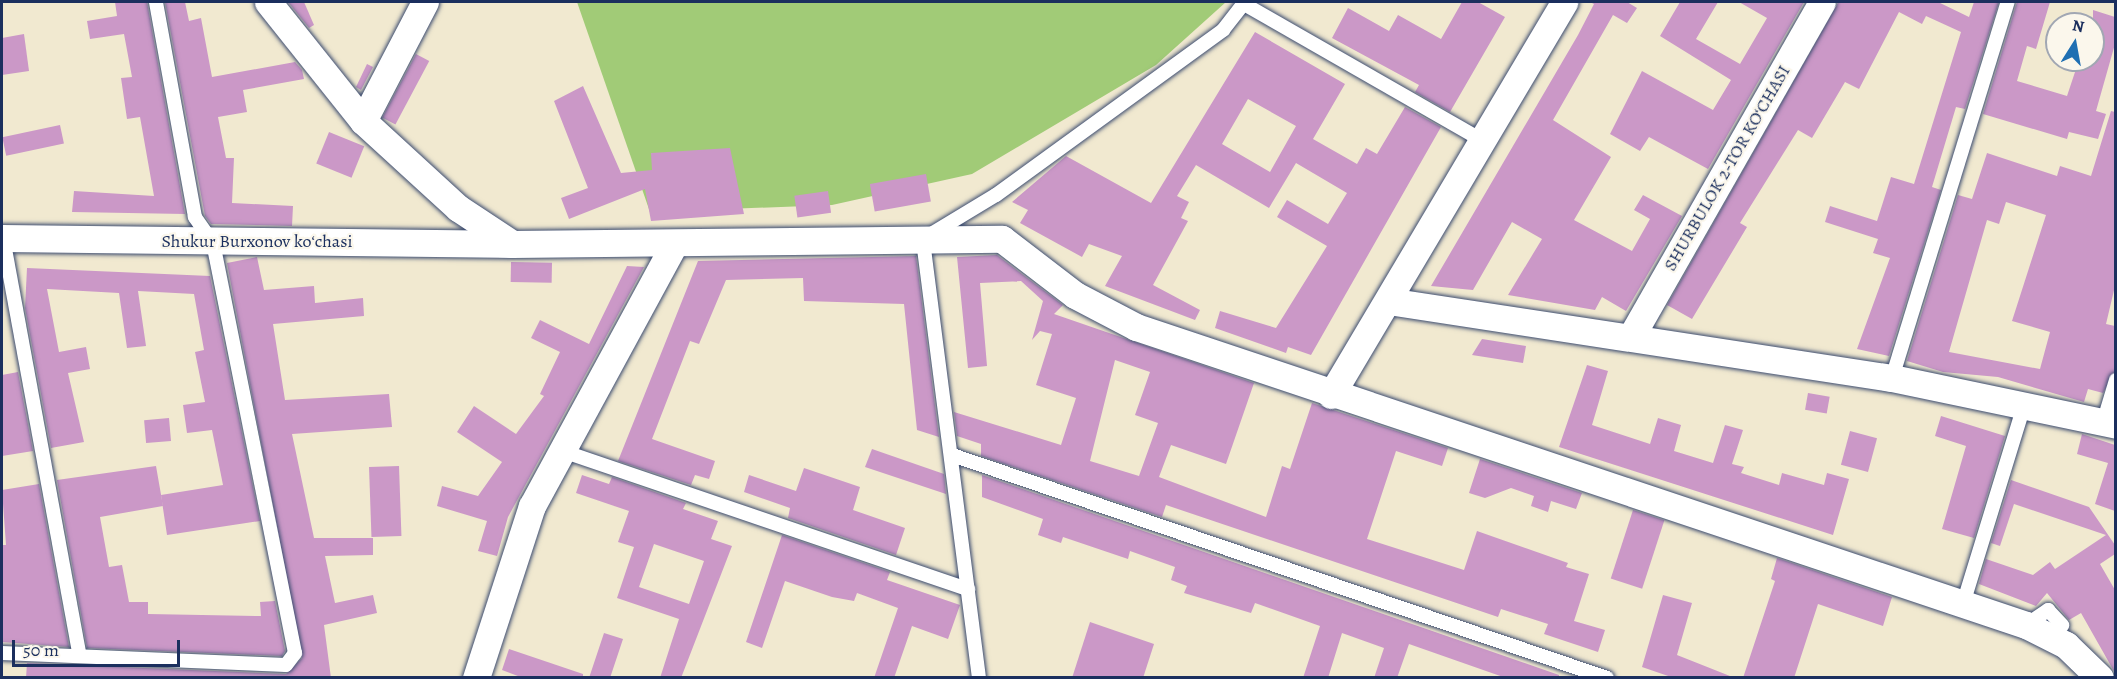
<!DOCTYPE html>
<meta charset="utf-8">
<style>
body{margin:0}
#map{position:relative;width:2117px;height:679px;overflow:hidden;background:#f1e9d0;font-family:Alegreya,serif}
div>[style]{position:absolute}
.green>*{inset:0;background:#a1cb77}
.building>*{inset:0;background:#cb98c7;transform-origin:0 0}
.roads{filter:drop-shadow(0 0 2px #3b4b6f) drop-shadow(0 0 2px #3b4b6f)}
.service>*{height:14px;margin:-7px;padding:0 7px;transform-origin:7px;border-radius:7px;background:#fff}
.minor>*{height:27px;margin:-13.5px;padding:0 13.5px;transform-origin:13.5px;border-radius:13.5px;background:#fff}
span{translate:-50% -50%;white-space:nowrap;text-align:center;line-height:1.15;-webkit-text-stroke:4.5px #fbf7ec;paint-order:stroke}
.street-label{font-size:18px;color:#1b2f5e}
.frame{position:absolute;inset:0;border:3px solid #1b2f5e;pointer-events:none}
.north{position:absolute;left:2045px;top:12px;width:60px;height:60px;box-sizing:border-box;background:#fbf7ec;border:2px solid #a1a7b3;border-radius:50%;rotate:11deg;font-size:16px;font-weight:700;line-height:24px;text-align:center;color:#1b2f5e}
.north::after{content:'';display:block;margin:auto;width:21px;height:27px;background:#1f6fb2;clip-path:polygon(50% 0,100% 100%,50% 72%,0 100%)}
.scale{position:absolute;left:12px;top:640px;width:168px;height:27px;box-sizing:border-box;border:3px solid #1b2f5e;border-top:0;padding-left:8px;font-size:18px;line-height:21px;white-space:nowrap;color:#1b2f5e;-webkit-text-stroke:4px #fbf7ec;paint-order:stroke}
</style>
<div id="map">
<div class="green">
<div style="clip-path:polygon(577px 2px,1226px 2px,1156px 65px,972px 174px,832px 205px,650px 212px)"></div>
</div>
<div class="building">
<div style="clip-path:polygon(115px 2px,147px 2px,185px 214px,72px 212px,74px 191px,154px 196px,140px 117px,127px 119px,121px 78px,132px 77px,124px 34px,90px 39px,87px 21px,117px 16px)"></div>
<div style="clip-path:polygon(165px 2px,185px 2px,189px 21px,201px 18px,212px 77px,295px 62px,302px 70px,304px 79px,243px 90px,247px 112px,218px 117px,226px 158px,234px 158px,232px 203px,293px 206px,292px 226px,211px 224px,205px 216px)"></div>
<div style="clip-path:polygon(288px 2px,304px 2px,314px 25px,309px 28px)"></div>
<div style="clip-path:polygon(1462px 2px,1478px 2px,1505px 17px,1450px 112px,1415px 92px,1419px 85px,1332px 38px,1348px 8px,1389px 31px,1398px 15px,1441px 39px)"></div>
<div style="clip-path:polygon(1590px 2px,1627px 2px,1637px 8px,1627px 23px,1613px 15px,1553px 120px,1611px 157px,1574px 220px,1632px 251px,1650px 219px,1634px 210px,1643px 195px,1682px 216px,1626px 311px,1602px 297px,1595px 310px,1508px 295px,1542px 239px,1512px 222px,1473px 290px,1431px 286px,1578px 35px,1594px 4px)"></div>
<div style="clip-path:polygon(1680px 2px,1718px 2px,1696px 39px,1740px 64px,1767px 18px,1739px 2px,1804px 2px,1708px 169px,1649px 137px,1640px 151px,1610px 134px,1642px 71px,1713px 110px,1731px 80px,1660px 36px)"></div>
<div style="clip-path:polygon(2017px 2px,2050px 2px,2036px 49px,2027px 46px,2017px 81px,2067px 96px,2079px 60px,2093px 60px,2093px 10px,2115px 17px,2115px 44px,2096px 111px,2106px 114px,2098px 139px,2069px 132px,2067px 139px,1983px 114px)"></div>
<div style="clip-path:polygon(1838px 3px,1938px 2px,1969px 17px,1974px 2px,1999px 2px,1965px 109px,1956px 107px,1932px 187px,1941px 190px,1889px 356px,1857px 349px,1890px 258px,1873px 253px,1878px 239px,1825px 222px,1830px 206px,1877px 221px,1891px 177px,1914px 184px,1961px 32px,1926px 16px,1922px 24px,1899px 12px,1859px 89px,1845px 82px,1812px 138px,1798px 130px,1740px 223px,1747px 227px,1692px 319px,1667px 305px)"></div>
<div style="clip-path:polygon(evenodd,1255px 32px,1345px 84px,1313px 139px,1357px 164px,1366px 148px,1377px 154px,1405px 107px,1441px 127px,1311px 355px,1288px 347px,1286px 353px,1215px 328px,1220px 311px,1276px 328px,1327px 246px,1277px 217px,1287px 200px,1328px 224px,1347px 193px,1296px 163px,1269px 208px,1196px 165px,1177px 196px,1189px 202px,1181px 218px,1188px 221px,1153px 285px,1200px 310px,1195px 320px,1105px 286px,1122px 256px,1089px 244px,1082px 257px,1020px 223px,1028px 210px,1012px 202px,1066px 156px,1151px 203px,1255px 32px,1248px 99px,1296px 126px,1270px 172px,1222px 144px,1248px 99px)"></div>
<div style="clip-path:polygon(24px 34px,29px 71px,2px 75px,2px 38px)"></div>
<div style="left:416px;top:54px;width:15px;height:72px;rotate:28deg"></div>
<div style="clip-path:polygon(367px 64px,373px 67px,361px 90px,356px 87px)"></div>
<div style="clip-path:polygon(583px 86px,621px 173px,652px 170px,651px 153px,730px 148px,744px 214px,651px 221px,645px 189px,569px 219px,561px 198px,588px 188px,554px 101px)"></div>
<div style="clip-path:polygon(evenodd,2111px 111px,2115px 112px,2115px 286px,2106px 324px,2115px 326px,2115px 371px,2103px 393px,2088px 389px,2084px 402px,1998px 377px,1943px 372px,1907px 361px,1958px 195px,1972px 199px,1987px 153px,2057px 176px,2060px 166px,2091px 176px,2111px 111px,2006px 202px,2046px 215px,2012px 321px,2050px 332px,2040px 369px,1949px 352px,1987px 220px,1999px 224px,2006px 202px)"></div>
<div style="left:60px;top:125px;width:19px;height:59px;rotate:78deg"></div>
<div style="left:329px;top:132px;width:38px;height:34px;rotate:22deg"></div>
<div style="left:926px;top:174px;width:28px;height:57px;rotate:80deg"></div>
<div style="left:828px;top:191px;width:22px;height:34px;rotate:82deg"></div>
<div style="clip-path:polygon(evenodd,997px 255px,1063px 305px,1054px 314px,1254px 383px,1226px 464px,1171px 445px,1159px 477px,1266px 517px,1282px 466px,1290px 469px,1312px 403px,1448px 448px,1442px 466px,1396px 451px,1367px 539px,1464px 570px,1477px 531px,1568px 563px,1566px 567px,1589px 574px,1574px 621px,1605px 630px,1598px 652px,1544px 634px,1548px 624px,1501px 609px,1498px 617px,1166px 505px,1162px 517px,981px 456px,981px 444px,957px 436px,954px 412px,1061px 445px,1076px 398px,1036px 385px,1052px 334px,1040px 331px,1032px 340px,1043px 301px,1021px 281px,980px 283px,987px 366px,968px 368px,957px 257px,997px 255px,1115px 360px,1150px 372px,1135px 415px,1158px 423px,1139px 476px,1090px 461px,1115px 360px)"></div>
<div style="clip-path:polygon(916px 256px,939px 437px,917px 430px,904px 304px,804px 301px,803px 278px,726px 280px,699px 344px,690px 341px,652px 439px,715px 461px,709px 479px,695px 475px,691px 485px,618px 461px,698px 261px)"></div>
<div style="clip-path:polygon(257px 257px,264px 290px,314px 286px,315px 303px,363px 298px,364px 316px,273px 324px,285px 400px,389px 394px,392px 427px,292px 434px,314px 538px,373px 538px,373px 555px,325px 556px,335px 603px,373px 595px,377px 613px,324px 625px,331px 678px,26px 678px,27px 663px,286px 674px,302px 658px,227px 263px)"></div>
<div style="left:511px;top:262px;width:41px;height:20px;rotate:1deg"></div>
<div style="clip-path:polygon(627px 266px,644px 267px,508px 517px,497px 556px,478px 551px,487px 521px,437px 506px,442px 486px,478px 496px,502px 462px,457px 432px,474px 406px,516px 434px,544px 396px,540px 394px,560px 352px,531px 338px,540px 320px,589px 344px)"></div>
<div style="clip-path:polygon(27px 268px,210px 276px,260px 521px,167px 535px,161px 495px,223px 485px,212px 430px,187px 433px,183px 405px,205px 402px,195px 352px,204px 350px,194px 294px,138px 291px,146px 346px,127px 348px,119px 293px,47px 289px,59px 352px,86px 347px,90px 369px,68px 373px,84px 442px,51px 448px,25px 308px)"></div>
<div style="clip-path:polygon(1482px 339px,1526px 346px,1523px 363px,1472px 355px)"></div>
<div style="clip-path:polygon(1587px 365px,1608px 371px,1592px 425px,1650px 444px,1658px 418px,1681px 425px,1674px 451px,1713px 463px,1725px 425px,1743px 430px,1732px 464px,1744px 467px,1741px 473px,1779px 485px,1782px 473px,1824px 485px,1827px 473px,1849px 479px,1833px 535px,1559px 447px)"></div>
<div style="clip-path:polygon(18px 372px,33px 451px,2px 456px,2px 375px)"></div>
<div style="left:1808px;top:393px;width:22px;height:17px;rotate:10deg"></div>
<div style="clip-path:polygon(1941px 416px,2005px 436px,1974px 538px,1942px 529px,1966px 446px,1935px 436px)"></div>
<div style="left:169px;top:418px;width:23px;height:25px;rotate:85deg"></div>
<div style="left:1850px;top:431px;width:28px;height:35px;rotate:15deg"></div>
<div style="clip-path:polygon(2082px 434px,2115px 445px,2115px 511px,2095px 504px,2108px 463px,2077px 454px)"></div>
<div style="clip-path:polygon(872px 449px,944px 474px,946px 494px,865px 467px)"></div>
<div style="clip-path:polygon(1480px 459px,1582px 493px,1576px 509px,1551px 501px,1548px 512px,1531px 506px,1534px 496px,1511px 488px,1485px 498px,1469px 493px)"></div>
<div style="clip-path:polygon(156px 466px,163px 506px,100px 517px,109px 567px,122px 565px,129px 602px,148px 602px,148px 614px,261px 616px,260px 602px,275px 601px,285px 651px,282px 656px,87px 648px,57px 480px)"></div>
<div style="left:399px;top:466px;width:70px;height:30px;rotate:88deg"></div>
<div style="clip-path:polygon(804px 468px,860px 487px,853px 510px,905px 528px,896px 555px,788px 518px,790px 508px,744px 492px,749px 475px,796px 491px)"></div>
<div style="clip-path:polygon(evenodd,582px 475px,609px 484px,612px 477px,686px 503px,683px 509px,718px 521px,711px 539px,732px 546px,681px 678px,660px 678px,679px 619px,617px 598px,634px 547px,618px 542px,629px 511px,576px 493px,582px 475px,654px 544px,704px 561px,689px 604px,639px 587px,654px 544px)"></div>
<div style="clip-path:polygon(982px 475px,1559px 675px,1559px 678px,1506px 678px,1409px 644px,1397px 678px,1374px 678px,1384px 648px,1342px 633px,1328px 678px,1303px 678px,1320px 626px,1255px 603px,1251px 613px,1184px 593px,1187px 586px,1171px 580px,1175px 567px,1130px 551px,1128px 559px,1063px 537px,1061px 543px,1038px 535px,1043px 519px,982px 497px)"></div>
<div style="clip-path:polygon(2011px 480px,2089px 507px,2115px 545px,2115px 554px,2100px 564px,2115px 590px,2115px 673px,2081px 613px,2069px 620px,2047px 593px,2036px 606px,1979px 584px,1986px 559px,2033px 575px,2050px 562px,2055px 569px,2106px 535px,2014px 504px,2000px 546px,1991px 543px)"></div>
<div style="clip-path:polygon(39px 484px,69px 647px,2px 642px,2px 545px,6px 545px,2px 490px)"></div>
<div style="left:1633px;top:510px;width:33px;height:72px;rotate:18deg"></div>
<div style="clip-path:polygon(782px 535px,890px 572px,887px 580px,960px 605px,948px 639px,912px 626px,894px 678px,874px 678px,898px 608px,857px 593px,854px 601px,832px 597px,785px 581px,762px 648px,746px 642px)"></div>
<div style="clip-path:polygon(1777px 558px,1892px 597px,1883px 626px,1818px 604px,1794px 678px,1743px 678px,1775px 581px,1771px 579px)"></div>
<div style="clip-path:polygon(1663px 595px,1692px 603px,1677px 655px,1735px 678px,1674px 678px,1642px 667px)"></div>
<div style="clip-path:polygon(1090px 622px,1154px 644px,1143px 678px,1072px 678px)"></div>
<div style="clip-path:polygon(604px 633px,623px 639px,610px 678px,589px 678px)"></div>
<div style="clip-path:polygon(509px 649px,583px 674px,583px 678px,523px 678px,502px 670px)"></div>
</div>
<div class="roads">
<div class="service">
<div style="left:1244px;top:4px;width:275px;rotate:29.8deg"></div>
<div style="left:3px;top:238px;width:422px;rotate:79.6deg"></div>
<div style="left:1892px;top:378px;width:393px;rotate:-72.9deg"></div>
<div style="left:2103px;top:423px;width:45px;rotate:-73.2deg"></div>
<div style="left:565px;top:452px;width:426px;rotate:18.8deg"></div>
<div style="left:952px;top:455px;width:692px;rotate:18.8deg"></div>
<div style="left:1963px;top:604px;width:207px;rotate:-72.9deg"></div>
<div style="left:2026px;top:625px;width:27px;rotate:-34deg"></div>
<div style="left:2048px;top:610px;width:21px;rotate:47deg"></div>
<div style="left:2px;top:653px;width:284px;rotate:2.4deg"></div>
<div style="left:286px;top:665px;width:15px;rotate:-53deg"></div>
<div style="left:295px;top:653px;width:418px;rotate:-101.3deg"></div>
<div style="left:213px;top:243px;width:32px;rotate:-125deg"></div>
<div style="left:195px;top:217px;width:219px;rotate:-100.3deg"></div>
<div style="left:979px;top:678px;width:443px;rotate:-97.3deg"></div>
<div style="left:923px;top:239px;width:85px;rotate:-31.1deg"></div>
<div style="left:996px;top:195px;width:281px;rotate:-36deg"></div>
<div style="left:1223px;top:30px;width:36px;rotate:-52deg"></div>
</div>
<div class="minor">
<div style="left:268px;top:2px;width:152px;rotate:51.4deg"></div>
<div style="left:363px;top:121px;width:129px;rotate:42.5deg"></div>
<div style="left:458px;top:208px;width:64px;rotate:33.4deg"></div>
<div style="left:363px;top:121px;width:134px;rotate:-62.5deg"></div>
<div style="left:2px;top:238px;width:510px;rotate:0.67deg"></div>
<div style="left:512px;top:244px;width:490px;rotate:-0.6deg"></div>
<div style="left:1002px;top:239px;width:92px;rotate:37.5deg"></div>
<div style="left:1075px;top:295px;width:69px;rotate:27.7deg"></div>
<div style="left:1136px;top:327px;width:939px;rotate:18.51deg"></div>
<div style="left:2026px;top:625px;width:45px;rotate:26.6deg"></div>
<div style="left:2066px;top:645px;width:47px;rotate:44.1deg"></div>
<div style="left:1388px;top:301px;width:510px;rotate:8.69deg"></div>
<div style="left:1892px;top:378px;width:229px;rotate:11.8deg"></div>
<div style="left:1632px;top:335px;width:383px;rotate:-60.3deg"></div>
<div style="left:1331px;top:395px;width:457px;rotate:-59.3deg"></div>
<div style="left:476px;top:678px;width:181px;rotate:-72deg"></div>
<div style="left:532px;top:506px;width:298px;rotate:-61.5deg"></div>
</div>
</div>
<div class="street-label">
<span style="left:1727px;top:168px;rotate:-60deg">SHURBULOK 2-TOR KO‘CHASI</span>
<span style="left:257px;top:241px">Shukur Burxonov koʻchasi</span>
</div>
<div class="frame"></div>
<div class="north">N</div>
<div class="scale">50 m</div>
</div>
